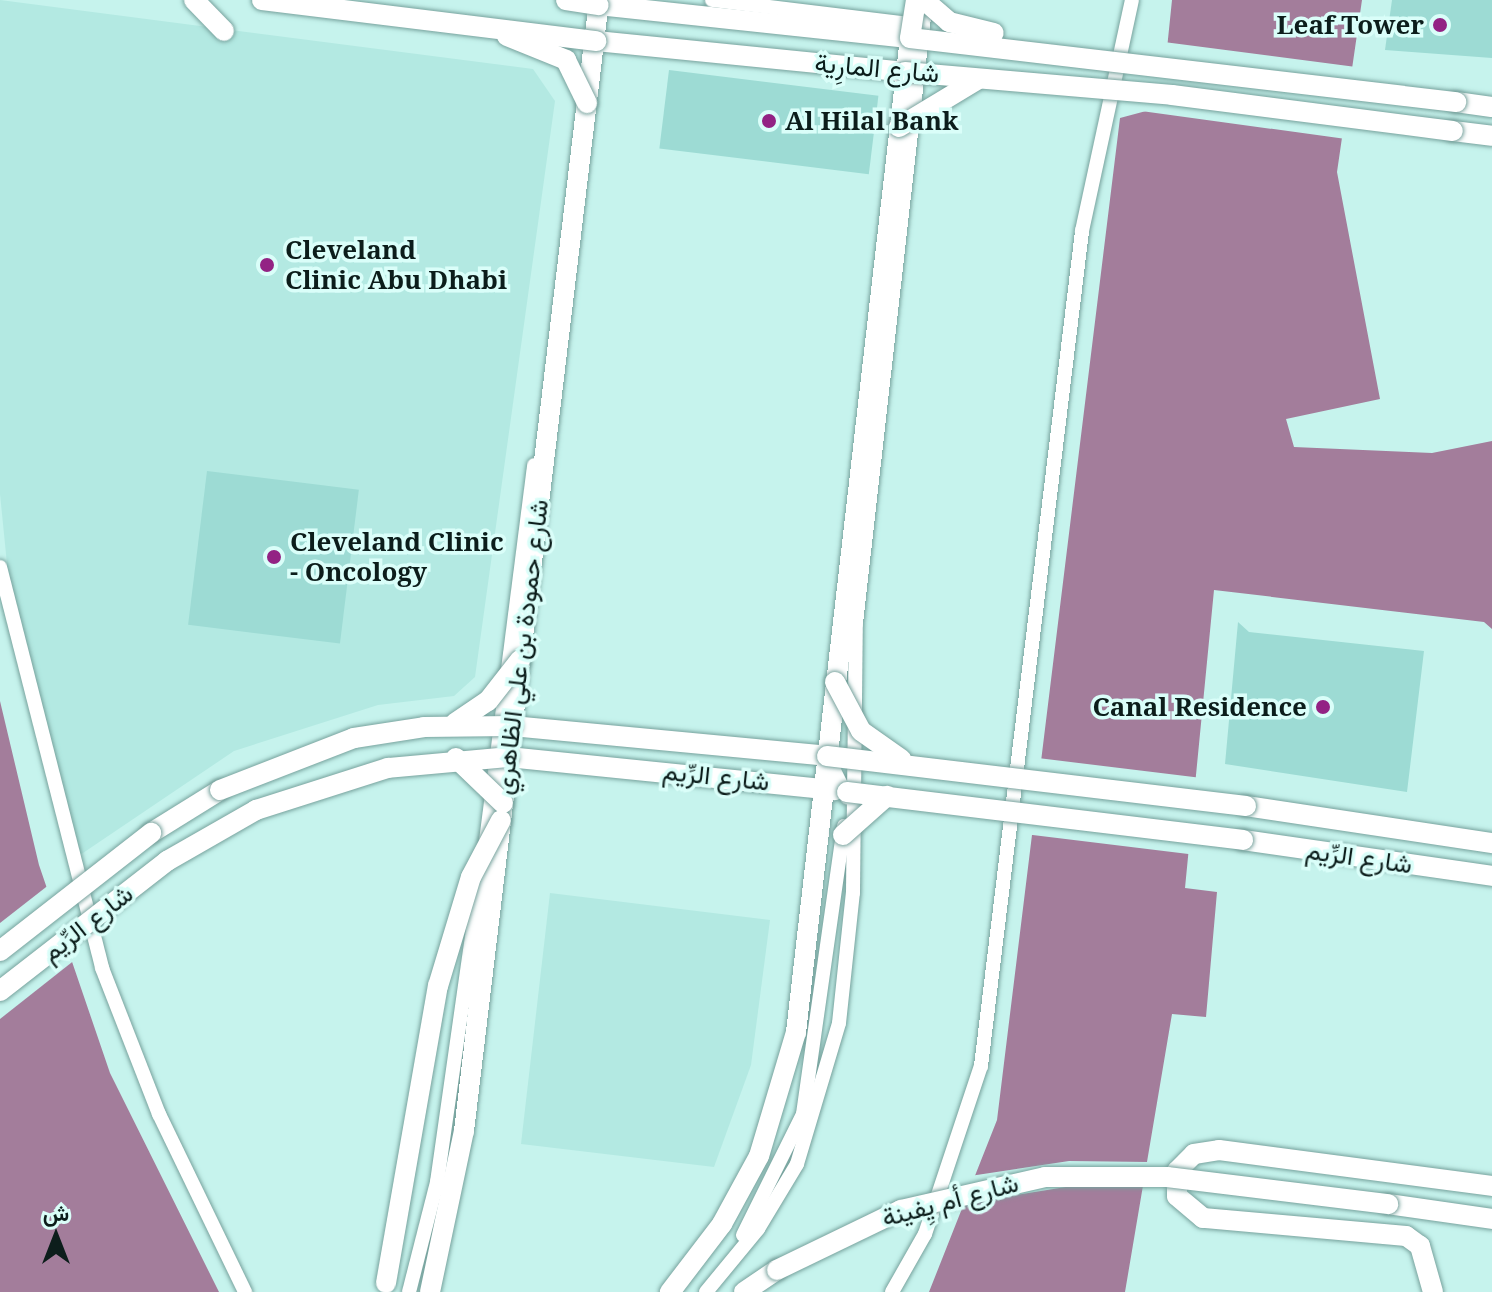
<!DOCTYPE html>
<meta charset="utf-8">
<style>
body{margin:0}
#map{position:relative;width:1492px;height:1292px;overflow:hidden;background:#c6f3ed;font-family:"Noto Serif",Vazirmatn,serif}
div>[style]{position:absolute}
.built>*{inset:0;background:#b3e9e2}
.water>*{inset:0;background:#a37d9b}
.pier>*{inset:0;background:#c6f3ed;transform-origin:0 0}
.building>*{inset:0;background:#9ddbd4;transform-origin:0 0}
.roads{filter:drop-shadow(0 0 2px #77a29d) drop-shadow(0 0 2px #77a29d)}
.street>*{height:14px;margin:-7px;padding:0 7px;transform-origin:7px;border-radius:7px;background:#fff}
.secondary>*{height:20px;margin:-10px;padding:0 10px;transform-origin:10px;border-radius:10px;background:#fff}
.bridges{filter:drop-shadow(0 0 2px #77a29d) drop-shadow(0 0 2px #77a29d)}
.secondary-bridge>*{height:20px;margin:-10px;padding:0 10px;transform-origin:10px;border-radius:10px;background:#fff}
.dots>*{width:22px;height:22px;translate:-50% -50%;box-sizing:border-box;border:4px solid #dafef9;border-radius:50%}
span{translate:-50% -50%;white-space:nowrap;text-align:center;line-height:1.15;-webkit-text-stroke:7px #dafef9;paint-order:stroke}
.poi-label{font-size:26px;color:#0c1d1b;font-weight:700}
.right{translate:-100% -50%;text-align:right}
.left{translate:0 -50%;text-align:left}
.street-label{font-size:26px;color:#0c1d1b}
.north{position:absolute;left:16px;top:1196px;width:80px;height:80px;-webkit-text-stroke:6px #dafef9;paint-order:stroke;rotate:0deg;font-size:22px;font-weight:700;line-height:32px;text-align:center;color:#0c1d1b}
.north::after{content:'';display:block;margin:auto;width:28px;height:36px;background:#0c1d1b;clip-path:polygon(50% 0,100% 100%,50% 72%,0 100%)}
</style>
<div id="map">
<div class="built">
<div style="clip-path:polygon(0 0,533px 69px,555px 101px,475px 677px,454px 696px,378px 705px,234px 751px,80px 855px,11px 604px,0 494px)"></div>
<div style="clip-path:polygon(550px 893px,770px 920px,751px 1065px,714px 1167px,521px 1144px)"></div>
</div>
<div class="water">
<div style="clip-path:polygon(1172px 0,1362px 0,1337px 172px,1380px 399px,1286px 419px,1294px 447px,1432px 453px,1492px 441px,1492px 629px,1484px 622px,1214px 590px,1185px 888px,1217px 892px,1206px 1017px,1172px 1014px,1125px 1292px,929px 1292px,997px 1120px,1120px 118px,1161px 107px)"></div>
<div style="clip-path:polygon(0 701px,39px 865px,110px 1073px,219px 1292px,0 1292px)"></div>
</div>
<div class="pier">
<div style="clip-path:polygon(1164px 42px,1356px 67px,1346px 139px,1134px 110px,1158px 104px)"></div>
<div style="left:1038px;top:758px;width:163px;height:77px;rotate:7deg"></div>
<div style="clip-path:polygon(50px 884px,76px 959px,0 1019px,0 923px)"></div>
<div style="clip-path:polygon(1069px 1161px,1148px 1162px,1143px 1187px,1072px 1186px,959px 1204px,970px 1176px)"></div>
</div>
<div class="building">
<div style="clip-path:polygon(1392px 0,1492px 0,1492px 58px,1385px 50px)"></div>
<div style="left:669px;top:70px;width:211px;height:79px;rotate:7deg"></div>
<div style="left:207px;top:471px;width:153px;height:155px;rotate:7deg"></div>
<div style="clip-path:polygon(1238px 622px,1249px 632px,1424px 651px,1407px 792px,1225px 764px)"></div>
</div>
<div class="roads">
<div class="street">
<div style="left:712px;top:0;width:208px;rotate:6.9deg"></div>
<div style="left:0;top:567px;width:414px;rotate:75.7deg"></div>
<div style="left:102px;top:968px;width:157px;rotate:68.7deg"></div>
<div style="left:159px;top:1114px;width:198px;rotate:64.2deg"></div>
<div style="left:827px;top:756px;width:46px;rotate:64deg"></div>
<div style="left:486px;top:841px;width:379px;rotate:-82.7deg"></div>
<div style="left:743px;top:1235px;width:135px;rotate:-63.6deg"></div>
<div style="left:803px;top:1114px;width:291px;rotate:-81.9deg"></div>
<div style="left:409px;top:1292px;width:114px;rotate:-75.7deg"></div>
<div style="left:437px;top:1182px;width:320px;rotate:-81.9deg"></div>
<div style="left:706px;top:1292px;width:82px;rotate:-50.5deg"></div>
<div style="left:758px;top:1229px;width:76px;rotate:-59deg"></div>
<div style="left:797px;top:1164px;width:147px;rotate:-73.4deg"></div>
<div style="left:839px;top:1023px;width:131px;rotate:-83.9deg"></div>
<div style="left:853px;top:893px;width:270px;rotate:-89.4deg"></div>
<div style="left:856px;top:623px;width:627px;rotate:-83.59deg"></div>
<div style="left:892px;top:1292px;width:67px;rotate:-60.4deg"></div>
<div style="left:925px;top:1234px;width:177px;rotate:-71.6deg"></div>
<div style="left:981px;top:1066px;width:841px;rotate:-83.1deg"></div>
<div style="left:1082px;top:231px;width:236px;rotate:-77.8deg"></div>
</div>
<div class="secondary">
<div style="left:194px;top:0;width:43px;rotate:45.9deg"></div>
<div style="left:599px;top:5px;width:313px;rotate:6.1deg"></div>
<div style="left:910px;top:38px;width:1001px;rotate:96.54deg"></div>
<div style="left:796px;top:1032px;width:129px;rotate:106.6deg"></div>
<div style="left:759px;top:1156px;width:77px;rotate:118.6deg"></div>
<div style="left:722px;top:1224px;width:86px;rotate:127.4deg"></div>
<div style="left:596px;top:41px;width:311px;rotate:5.7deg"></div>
<div style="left:1456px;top:102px;width:36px;rotate:8deg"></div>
<div style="left:1453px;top:131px;width:39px;rotate:7deg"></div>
<div style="left:512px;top:726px;width:316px;rotate:5.4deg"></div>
<div style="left:508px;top:757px;width:328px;rotate:5.8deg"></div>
<div style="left:1246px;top:806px;width:249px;rotate:8.6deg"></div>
<div style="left:151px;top:833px;width:81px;rotate:-31.9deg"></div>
<div style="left:1243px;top:840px;width:252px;rotate:8.2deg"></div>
<div style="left:1388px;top:1204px;width:105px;rotate:8.2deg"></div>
<div style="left:430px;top:1292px;width:165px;rotate:-78.1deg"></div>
<div style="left:464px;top:1131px;width:1139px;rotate:-83.19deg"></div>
<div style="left:744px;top:1292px;width:40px;rotate:-34deg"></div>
<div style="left:1433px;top:1292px;width:48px;rotate:-105.8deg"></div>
<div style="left:1420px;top:1246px;width:17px;rotate:-144deg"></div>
<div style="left:1406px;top:1236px;width:204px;rotate:-174.9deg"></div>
<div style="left:1203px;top:1218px;width:34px;rotate:-140deg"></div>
<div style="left:1177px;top:1196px;width:25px;rotate:-90deg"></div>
<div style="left:1177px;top:1171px;width:24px;rotate:-45deg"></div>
<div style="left:1194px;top:1154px;width:25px;rotate:-9deg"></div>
<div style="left:1219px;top:1150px;width:275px;rotate:7.5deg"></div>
</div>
</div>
<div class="bridges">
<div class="secondary-bridge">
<div style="left:262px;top:0;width:337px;rotate:7deg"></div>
<div style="left:566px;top:0;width:33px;rotate:9deg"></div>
<div style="left:916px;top:0;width:38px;rotate:99deg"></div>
<div style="left:910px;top:38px;width:550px;rotate:6.69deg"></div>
<div style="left:924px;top:0;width:33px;rotate:41deg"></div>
<div style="left:949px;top:22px;width:46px;rotate:13.7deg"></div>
<div style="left:507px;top:36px;width:64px;rotate:22.1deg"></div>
<div style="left:566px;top:60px;width:48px;rotate:64deg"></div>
<div style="left:905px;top:72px;width:268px;rotate:4.9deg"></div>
<div style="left:1172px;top:95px;width:283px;rotate:7.3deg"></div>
<div style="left:899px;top:127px;width:91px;rotate:-31.1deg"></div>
<div style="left:835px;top:682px;width:55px;rotate:62deg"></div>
<div style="left:861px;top:731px;width:49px;rotate:35deg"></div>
<div style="left:455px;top:723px;width:40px;rotate:-34deg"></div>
<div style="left:488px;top:701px;width:52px;rotate:-52deg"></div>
<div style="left:827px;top:756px;width:422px;rotate:6.8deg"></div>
<div style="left:456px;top:758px;width:65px;rotate:43.8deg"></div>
<div style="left:220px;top:790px;width:144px;rotate:-21.2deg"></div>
<div style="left:354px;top:738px;width:71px;rotate:-8.9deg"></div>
<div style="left:424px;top:727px;width:88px;rotate:-0.7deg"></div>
<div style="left:847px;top:792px;width:399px;rotate:6.9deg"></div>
<div style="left:843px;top:835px;width:59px;rotate:-41.6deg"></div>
<div style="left:0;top:951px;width:192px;rotate:-38deg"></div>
<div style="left:0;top:991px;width:212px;rotate:-37.9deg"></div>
<div style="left:167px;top:861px;width:103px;rotate:-29.8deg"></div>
<div style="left:256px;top:810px;width:139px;rotate:-17.7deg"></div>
<div style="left:388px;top:768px;width:121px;rotate:-5.2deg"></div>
<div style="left:777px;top:1270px;width:138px;rotate:-25.8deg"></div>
<div style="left:901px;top:1210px;width:148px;rotate:-12.9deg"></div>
<div style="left:1045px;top:1177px;width:122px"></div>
<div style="left:1167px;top:1177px;width:223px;rotate:7deg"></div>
<div style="left:386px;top:1283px;width:302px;rotate:-80.1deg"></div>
<div style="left:438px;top:986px;width:114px;rotate:-73.2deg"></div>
<div style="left:471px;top:877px;width:64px;rotate:-62.2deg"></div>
</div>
</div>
<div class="dots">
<div style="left:1440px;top:25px;background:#932384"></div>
<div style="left:769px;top:121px;background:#932384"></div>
<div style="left:267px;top:265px;background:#932384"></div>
<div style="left:274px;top:557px;background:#932384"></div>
<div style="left:1323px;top:707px;background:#932384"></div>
</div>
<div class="poi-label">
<span class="right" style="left:1424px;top:25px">Leaf Tower</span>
<span class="left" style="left:785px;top:121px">Al Hilal Bank</span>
<span class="left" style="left:285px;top:265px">Cleveland<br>Clinic Abu Dhabi</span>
<span class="left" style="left:290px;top:557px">Cleveland Clinic<br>- Oncology</span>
<span class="right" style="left:1307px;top:707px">Canal Residence</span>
</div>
<div class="street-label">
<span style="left:877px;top:68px;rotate:5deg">شارع المارِية</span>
<span style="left:521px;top:647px;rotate:-83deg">شارع حمودة بن علي الظاهري</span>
<span style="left:716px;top:776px;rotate:6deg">شارع الرِّيم</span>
<span style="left:1359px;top:857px;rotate:8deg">شارع الرِّيم</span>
<span style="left:87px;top:923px;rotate:-38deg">شارع الرِّيم</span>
<span style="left:950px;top:1200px;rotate:-15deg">شارع أم يِفينة</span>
</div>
<div class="north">ش</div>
</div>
